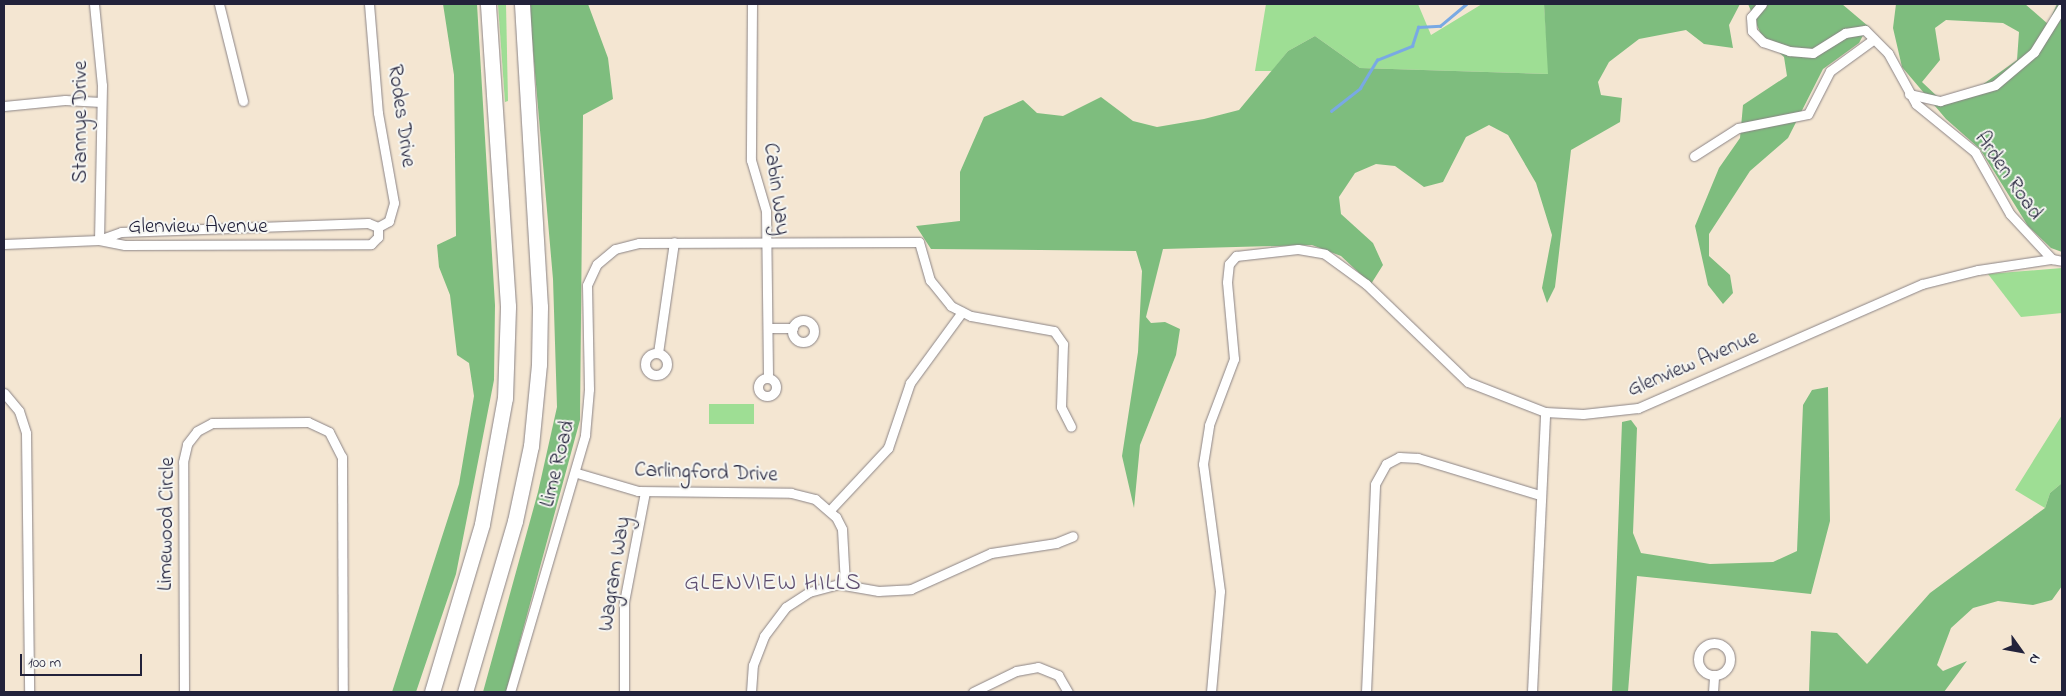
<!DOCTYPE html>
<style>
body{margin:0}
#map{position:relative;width:2066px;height:696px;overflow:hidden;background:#f4e6d2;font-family:"Indie Flower",sans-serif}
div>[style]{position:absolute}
.green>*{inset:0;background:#9ede94;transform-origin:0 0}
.forest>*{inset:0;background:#7ebd7e}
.stream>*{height:2.5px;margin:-1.25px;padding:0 1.25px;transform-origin:1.25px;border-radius:1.25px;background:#79a9e4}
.roads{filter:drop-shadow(0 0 1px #8b8486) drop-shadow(0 0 1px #8b8486)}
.minor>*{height:9px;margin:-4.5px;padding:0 4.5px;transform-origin:4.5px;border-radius:4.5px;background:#fff}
.minor>.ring{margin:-4.5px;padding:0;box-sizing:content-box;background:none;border:9px solid #fff;border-radius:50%}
.motorway>*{height:15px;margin:-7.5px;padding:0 7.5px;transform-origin:7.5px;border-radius:7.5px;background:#fff}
span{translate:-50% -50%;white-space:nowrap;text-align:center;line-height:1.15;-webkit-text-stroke:4px #f6f6f2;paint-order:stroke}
.street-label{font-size:21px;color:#22223b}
.quarter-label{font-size:24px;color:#605071;letter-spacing:1px}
.frame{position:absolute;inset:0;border:5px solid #22223b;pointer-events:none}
.north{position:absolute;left:1996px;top:626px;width:50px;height:50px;-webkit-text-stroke:4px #f6f6f2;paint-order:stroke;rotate:122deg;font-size:14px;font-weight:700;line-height:20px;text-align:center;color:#22223b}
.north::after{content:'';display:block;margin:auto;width:18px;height:22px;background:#22223b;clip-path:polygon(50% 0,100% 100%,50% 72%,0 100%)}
.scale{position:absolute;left:20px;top:654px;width:122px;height:22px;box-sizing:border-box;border:2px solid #22223b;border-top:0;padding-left:6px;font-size:15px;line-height:18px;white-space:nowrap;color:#22223b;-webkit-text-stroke:4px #f6f6f2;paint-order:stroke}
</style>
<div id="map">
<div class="green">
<div style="clip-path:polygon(498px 4px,506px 4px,508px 101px,505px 102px)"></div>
<div style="clip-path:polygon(1266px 4px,1418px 4px,1431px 35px,1482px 4px,1544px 4px,1549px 74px,1360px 68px,1315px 36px,1288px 51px,1272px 71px,1255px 71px)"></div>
<div style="clip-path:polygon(2062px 268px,2062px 313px,2021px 317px,1988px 274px)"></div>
<div style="left:709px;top:404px;width:45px;height:20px"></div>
<div style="clip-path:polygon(2062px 415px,2062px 483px,2050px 493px,2045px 508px,2015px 490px)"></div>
</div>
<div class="forest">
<div style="clip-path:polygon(443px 4px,477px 4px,495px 305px,494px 380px,456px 574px,416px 692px,392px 692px,459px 484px,474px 396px,469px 363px,457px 355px,450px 295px,439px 267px,437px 245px,456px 236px,454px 75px)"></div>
<div style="clip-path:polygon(529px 4px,588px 4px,608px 58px,613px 99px,583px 115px,580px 420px,506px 692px,483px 692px,538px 492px,557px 407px,553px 279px)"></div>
<div style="clip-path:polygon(1544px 4px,1740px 4px,1729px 25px,1733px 48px,1704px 44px,1686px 30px,1639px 39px,1609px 62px,1598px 82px,1601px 95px,1622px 98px,1620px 122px,1571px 150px,1555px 287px,1547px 303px,1542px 288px,1552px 235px,1536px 183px,1508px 135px,1489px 125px,1466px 137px,1443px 182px,1424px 187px,1395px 166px,1376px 164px,1355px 173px,1339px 197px,1341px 214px,1373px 243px,1383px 265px,1371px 284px,1341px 256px,1312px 245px,1163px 249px,1146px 317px,1151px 323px,1165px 322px,1180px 329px,1176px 355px,1140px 445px,1134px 508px,1122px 456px,1138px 352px,1142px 271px,1136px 251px,931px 249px,916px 226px,960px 221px,960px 172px,984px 117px,1023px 100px,1037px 113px,1063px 116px,1101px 97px,1133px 121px,1157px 127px,1204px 119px,1239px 110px,1288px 51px,1315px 36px,1360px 68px,1548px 74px)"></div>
<div style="clip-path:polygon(1748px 4px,1842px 4px,1868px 26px,1859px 43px,1823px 69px,1788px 138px,1750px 171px,1709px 234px,1709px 256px,1730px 275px,1733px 293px,1723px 304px,1708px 285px,1695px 226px,1719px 168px,1740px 138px,1743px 105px,1787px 76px,1784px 57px,1762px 37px)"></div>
<div style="clip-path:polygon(evenodd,1896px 4px,2025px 4px,2048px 24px,2057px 4px,2062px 4px,2062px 252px,2051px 248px,2028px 226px,1980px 149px,1946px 119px,1902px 67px,1893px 28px,1896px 4px,1946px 20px,2003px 23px,2019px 32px,2017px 60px,1975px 90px,1940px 99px,1922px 82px,1940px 60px,1935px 28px,1946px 20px)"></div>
<div style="clip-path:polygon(1828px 387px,1830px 521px,1811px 594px,1637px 576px,1628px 692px,1612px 692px,1622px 422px,1631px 420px,1637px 428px,1633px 533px,1641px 553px,1710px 564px,1773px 562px,1797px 551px,1803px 405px,1812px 390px)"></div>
<div style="clip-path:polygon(2062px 483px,2062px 586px,2052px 600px,2033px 605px,1998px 601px,1973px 608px,1951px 628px,1937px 665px,1943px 671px,1967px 661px,1944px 692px,1809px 692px,1811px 631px,1837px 633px,1867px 664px,1930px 593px,2045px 508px,2050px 493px)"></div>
</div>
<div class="stream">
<div style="left:1331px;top:111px;width:37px;rotate:-38deg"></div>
<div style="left:1360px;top:88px;width:33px;rotate:-59deg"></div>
<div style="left:1377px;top:60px;width:38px;rotate:-22deg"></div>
<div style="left:1412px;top:46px;width:20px;rotate:-72deg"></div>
<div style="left:1418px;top:27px;width:22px;rotate:-3deg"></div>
<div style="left:1440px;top:26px;width:34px;rotate:-40deg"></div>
</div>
<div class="roads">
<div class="minor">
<div style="left:94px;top:4px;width:81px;rotate:84.4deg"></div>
<div style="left:102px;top:85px;width:155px;rotate:91.1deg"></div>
<div style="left:219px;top:4px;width:100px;rotate:76.1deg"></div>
<div style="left:369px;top:4px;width:109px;rotate:85.3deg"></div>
<div style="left:378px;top:113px;width:91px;rotate:79.9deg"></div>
<div style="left:394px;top:203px;width:19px;rotate:106deg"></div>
<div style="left:389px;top:221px;width:13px;rotate:151deg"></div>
<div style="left:752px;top:4px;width:156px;rotate:90.4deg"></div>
<div style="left:751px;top:160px;width:53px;rotate:73.6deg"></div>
<div style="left:766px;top:211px;width:167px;rotate:89.3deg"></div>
<div style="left:1762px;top:4px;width:17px;rotate:130deg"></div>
<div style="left:1751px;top:17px;width:14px;rotate:86deg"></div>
<div style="left:1752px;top:31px;width:16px;rotate:45deg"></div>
<div style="left:1763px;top:42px;width:28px;rotate:19deg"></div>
<div style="left:1789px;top:51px;width:24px;rotate:5deg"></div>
<div style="left:1813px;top:53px;width:38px;rotate:-32deg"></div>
<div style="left:1845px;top:33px;width:20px;rotate:-9deg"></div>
<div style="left:1865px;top:30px;width:33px;rotate:45deg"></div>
<div style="left:1888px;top:53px;width:58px;rotate:61.2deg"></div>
<div style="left:1916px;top:104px;width:76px;rotate:39.1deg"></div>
<div style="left:1975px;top:152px;width:71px;rotate:60.6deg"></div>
<div style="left:2010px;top:214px;width:62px;rotate:47deg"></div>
<div style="left:1909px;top:94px;width:32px;rotate:13deg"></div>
<div style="left:1940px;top:101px;width:57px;rotate:-16.2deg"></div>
<div style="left:1995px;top:85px;width:51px;rotate:-40.2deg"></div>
<div style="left:2034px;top:52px;width:53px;rotate:-58.1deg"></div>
<div style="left:4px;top:106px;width:61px;rotate:-5.6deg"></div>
<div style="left:65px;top:100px;width:36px;rotate:3deg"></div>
<div style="left:1694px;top:156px;width:52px;rotate:-32.5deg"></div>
<div style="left:1738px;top:128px;width:71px;rotate:-11.3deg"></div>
<div style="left:1808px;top:114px;width:48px;rotate:-62.9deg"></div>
<div style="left:1830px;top:71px;width:54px;rotate:-36deg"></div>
<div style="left:99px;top:240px;width:23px;rotate:-20deg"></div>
<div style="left:121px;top:232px;width:247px;rotate:-2.1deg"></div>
<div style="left:368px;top:223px;width:11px;rotate:22deg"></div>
<div style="left:4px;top:244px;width:95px;rotate:-2.4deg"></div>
<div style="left:99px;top:240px;width:26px;rotate:11deg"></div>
<div style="left:125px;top:245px;width:246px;rotate:-0.2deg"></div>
<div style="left:371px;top:244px;width:10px;rotate:-45deg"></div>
<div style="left:378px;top:237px;width:10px;rotate:-90deg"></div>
<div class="ring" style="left:792px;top:320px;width:13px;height:13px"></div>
<div style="left:768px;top:328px;width:25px"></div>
<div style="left:658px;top:353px;width:112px;rotate:-81.8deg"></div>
<div class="ring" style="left:645px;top:353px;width:13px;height:13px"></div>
<div class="ring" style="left:758px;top:378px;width:9px;height:9px"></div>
<div style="left:4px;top:393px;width:23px;rotate:50deg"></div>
<div style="left:19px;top:411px;width:23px;rotate:72deg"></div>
<div style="left:26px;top:433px;width:259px;rotate:89.3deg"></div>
<div style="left:577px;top:473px;width:64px;rotate:16.4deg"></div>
<div style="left:638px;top:491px;width:153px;rotate:0.7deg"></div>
<div style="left:791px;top:493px;width:25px;rotate:14deg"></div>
<div style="left:815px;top:499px;width:28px;rotate:41deg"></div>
<div style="left:836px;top:517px;width:13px;rotate:63deg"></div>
<div style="left:842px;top:529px;width:55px;rotate:86.9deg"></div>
<div style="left:830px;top:510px;width:85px;rotate:-46.9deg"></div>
<div style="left:888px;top:448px;width:69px;rotate:-71.3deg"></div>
<div style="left:910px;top:383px;width:88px;rotate:-53.8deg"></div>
<div class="ring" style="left:1698px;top:643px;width:23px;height:23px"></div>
<div style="left:184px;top:692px;width:230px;rotate:-90.2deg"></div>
<div style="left:183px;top:462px;width:18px;rotate:-77deg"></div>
<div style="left:187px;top:444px;width:16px;rotate:-52deg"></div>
<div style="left:197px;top:431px;width:17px;rotate:-28deg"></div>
<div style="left:212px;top:423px;width:96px;rotate:-0.6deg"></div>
<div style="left:308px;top:422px;width:23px;rotate:25deg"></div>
<div style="left:329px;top:432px;width:28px;rotate:63deg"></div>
<div style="left:342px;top:457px;width:235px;rotate:89.8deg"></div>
<div style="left:510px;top:692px;width:268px;rotate:-73.7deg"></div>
<div style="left:585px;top:435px;width:46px;rotate:-85deg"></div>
<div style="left:589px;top:389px;width:104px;rotate:-91.1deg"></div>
<div style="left:587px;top:285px;width:23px;rotate:-65deg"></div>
<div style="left:597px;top:264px;width:23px;rotate:-40deg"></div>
<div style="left:615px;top:249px;width:25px;rotate:-14deg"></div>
<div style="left:639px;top:243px;width:280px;rotate:-0.2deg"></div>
<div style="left:919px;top:242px;width:40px;rotate:74deg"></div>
<div style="left:930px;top:280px;width:33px;rotate:51deg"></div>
<div style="left:951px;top:306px;width:22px;rotate:27deg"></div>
<div style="left:971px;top:316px;width:84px;rotate:10.2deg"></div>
<div style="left:1054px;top:331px;width:16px;rotate:55deg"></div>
<div style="left:1063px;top:344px;width:63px;rotate:91.8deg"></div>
<div style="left:1061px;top:407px;width:22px;rotate:63deg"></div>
<div style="left:624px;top:692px;width:90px;rotate:-90deg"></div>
<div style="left:624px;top:602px;width:112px;rotate:-79.2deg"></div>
<div style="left:751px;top:692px;width:27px;rotate:-86deg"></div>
<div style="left:753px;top:665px;width:31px;rotate:-69deg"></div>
<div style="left:764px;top:636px;width:36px;rotate:-53deg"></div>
<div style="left:786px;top:607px;width:27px;rotate:-33deg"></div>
<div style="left:809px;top:592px;width:30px;rotate:-15deg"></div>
<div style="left:838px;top:584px;width:41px;rotate:9.9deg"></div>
<div style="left:878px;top:591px;width:33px;rotate:-3deg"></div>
<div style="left:911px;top:589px;width:88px;rotate:-24.2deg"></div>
<div style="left:991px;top:553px;width:66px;rotate:-8.7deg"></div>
<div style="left:1056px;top:543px;width:18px;rotate:-22deg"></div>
<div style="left:973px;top:692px;width:48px;rotate:-26deg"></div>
<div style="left:1016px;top:671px;width:22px;rotate:-10deg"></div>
<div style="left:1038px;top:667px;width:22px;rotate:22deg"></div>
<div style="left:1058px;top:675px;width:20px;rotate:60deg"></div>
<div style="left:1211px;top:692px;width:101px;rotate:-84.9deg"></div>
<div style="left:1220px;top:591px;width:128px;rotate:-97.6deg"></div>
<div style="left:1203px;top:464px;width:39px;rotate:-81deg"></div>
<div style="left:1209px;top:425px;width:71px;rotate:-69.3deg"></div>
<div style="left:1234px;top:359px;width:77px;rotate:-95.2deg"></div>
<div style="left:1227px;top:282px;width:18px;rotate:-84deg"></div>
<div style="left:1229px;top:264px;width:11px;rotate:-49deg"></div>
<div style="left:1236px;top:256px;width:62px;rotate:-6.4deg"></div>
<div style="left:1298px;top:249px;width:27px;rotate:10deg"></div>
<div style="left:1325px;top:254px;width:51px;rotate:36.2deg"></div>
<div style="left:1366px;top:284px;width:141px;rotate:43.9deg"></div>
<div style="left:1468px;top:382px;width:83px;rotate:21.3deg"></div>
<div style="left:1545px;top:412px;width:38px;rotate:3deg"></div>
<div style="left:1583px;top:414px;width:55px;rotate:-6.2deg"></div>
<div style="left:1638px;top:408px;width:310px;rotate:-23.6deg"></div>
<div style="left:1922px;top:284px;width:58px;rotate:-14deg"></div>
<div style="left:1978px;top:270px;width:75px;rotate:-8.5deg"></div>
<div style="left:2052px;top:259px;width:10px;rotate:11deg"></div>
<div style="left:1366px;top:692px;width:208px;rotate:-87.5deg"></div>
<div style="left:1375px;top:484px;width:23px;rotate:-61deg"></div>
<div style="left:1386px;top:464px;width:15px;rotate:-28deg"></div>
<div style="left:1399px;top:457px;width:19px;rotate:3deg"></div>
<div style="left:1418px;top:458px;width:127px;rotate:16.9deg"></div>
<div style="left:1532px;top:692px;width:280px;rotate:-87.3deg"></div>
<div style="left:1713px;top:692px;width:15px;rotate:-86deg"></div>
</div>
<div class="motorway">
<div style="left:432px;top:692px;width:175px;rotate:-73.4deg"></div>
<div style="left:482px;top:524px;width:128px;rotate:-79.7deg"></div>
<div style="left:505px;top:398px;width:92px;rotate:-88.1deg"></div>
<div style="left:508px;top:306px;width:303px;rotate:-93.8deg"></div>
<div style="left:465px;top:692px;width:178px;rotate:-73.7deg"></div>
<div style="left:515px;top:521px;width:77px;rotate:-78deg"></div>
<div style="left:531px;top:446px;width:82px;rotate:-84.4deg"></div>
<div style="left:539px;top:364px;width:57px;rotate:-89deg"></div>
<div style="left:540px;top:307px;width:304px;rotate:-93.4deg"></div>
</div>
</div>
<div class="street-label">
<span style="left:401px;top:116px;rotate:82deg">Rodes Drive</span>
<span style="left:81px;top:122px;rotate:-90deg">Stannye Drive</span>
<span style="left:2008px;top:176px;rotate:55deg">Arden Road</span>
<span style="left:776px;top:189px;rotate:82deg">Cabin Way</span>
<span style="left:198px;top:227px">Glenview Avenue</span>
<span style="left:1693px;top:364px;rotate:-23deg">Glenview Avenue</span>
<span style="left:558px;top:464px;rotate:-76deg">Lime Road</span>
<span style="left:706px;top:473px;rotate:2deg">Carlingford Drive</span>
<span style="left:167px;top:524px;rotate:-89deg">Limewood Circle</span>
<span style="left:615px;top:574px;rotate:-81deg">Wagram Way</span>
</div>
<div class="quarter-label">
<span style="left:773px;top:584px">GLENVIEW HILLS</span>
</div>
<div class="frame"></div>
<div class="north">N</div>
<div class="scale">100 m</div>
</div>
